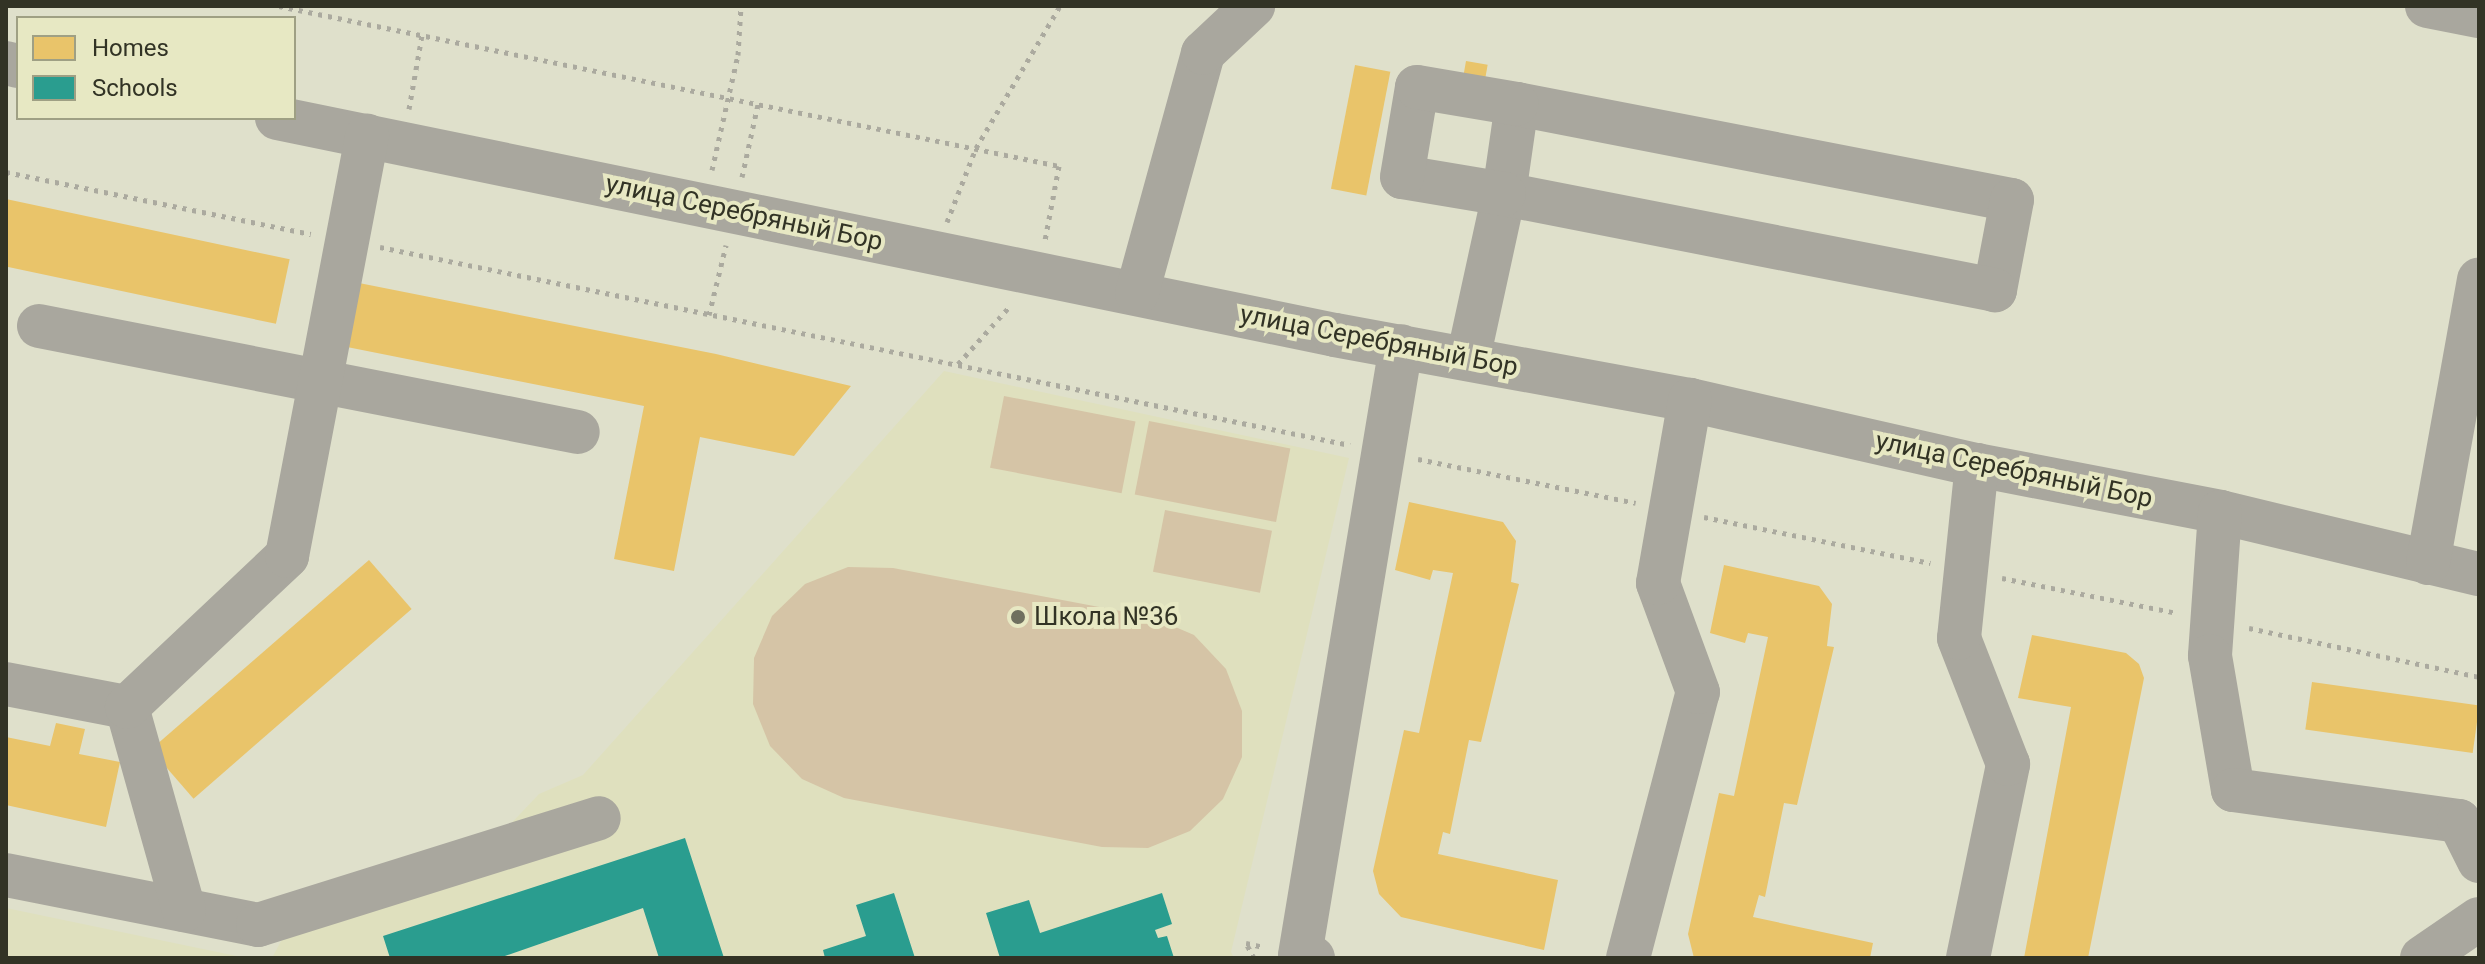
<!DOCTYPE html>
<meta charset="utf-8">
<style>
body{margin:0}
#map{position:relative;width:2485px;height:964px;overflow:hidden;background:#dfe0cb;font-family:Roboto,sans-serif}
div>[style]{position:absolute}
.built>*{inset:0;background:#dfe0be}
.green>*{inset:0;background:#d5c4a6;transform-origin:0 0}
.homes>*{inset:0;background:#e9c46a;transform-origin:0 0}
.schools>*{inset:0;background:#2a9d8f}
.path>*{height:5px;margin-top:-2.5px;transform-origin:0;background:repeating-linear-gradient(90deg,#abaa9f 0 4px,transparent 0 10px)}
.minor>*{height:44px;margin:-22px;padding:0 22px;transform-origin:22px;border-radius:22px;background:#a9a79e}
.dots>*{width:22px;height:22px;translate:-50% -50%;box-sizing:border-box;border:4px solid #e7e8c3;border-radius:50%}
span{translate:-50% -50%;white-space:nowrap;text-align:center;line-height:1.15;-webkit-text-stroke:8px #e7e8c3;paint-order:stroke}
.street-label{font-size:26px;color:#323325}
.poi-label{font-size:26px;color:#323325}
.left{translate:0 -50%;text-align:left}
.frame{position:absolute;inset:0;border:8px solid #323325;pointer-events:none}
.legend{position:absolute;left:16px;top:16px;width:280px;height:104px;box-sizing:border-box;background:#e7e8c3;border:2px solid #9fa084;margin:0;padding:10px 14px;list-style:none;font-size:24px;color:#323325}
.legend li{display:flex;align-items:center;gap:16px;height:40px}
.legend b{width:40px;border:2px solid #9fa084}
</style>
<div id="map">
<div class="built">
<div style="clip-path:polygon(944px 371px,1349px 458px,1231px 952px,1234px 958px,272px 958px,304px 898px,504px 831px,539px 794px,583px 775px)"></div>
<div style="clip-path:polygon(6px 908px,246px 958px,6px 958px)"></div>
</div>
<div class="green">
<div style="left:1004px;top:396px;width:134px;height:73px;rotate:11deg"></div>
<div style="left:1149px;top:421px;width:144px;height:75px;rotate:11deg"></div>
<div style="left:1165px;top:510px;width:109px;height:63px;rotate:11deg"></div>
<div style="clip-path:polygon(848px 567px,893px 568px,1152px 617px,1194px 635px,1226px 669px,1242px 711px,1242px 757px,1223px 799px,1190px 831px,1148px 848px,1102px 847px,844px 798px,802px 779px,770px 746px,753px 704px,754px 658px,772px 616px,805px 584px)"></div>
</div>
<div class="homes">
<div style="left:1466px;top:61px;width:22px;height:15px;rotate:10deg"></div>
<div style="left:1355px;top:65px;width:36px;height:126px;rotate:11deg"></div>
<div style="left:6px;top:199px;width:290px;height:66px;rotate:12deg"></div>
<div style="clip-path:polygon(359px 283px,716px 354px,851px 386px,794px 456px,700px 437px,674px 571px,614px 559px,644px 406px,347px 347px)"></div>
<div style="clip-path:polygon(1409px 502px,1503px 522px,1516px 541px,1511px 582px,1519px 584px,1481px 742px,1469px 740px,1450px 834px,1443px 832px,1438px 854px,1558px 880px,1544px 950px,1401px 917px,1379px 894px,1373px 871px,1404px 730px,1419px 733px,1453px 573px,1433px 570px,1430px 580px,1395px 570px)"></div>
<div style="left:369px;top:560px;width:65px;height:289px;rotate:49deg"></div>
<div style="clip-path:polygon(1724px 565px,1819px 586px,1832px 604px,1827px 646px,1834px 647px,1797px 805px,1784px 803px,1765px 897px,1759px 895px,1753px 917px,1873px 943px,1870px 958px,1694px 958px,1688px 934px,1719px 793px,1734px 796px,1768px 637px,1748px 633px,1745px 643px,1710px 633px)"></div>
<div style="clip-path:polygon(2032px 635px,2126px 653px,2139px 664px,2144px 678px,2088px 958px,2024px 958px,2071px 707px,2018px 698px)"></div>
<div style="left:2312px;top:682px;width:169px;height:48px;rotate:8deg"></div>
<div style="clip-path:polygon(56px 723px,85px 729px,79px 754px,120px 762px,106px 827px,6px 805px,6px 737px,50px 746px)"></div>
</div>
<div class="schools">
<div style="clip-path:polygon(685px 838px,724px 958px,659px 958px,643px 908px,499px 958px,390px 958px,383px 936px)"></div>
<div style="clip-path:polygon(894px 893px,915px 958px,825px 958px,823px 950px,866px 936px,856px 905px)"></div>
<div style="clip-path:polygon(1162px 893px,1172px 924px,1155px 930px,1158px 938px,1167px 936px,1174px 958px,1000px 958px,986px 913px,1029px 900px,1040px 933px)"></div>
</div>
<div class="path">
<div style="left:279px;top:6px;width:796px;rotate:11.59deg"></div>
<div style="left:1059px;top:166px;width:75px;rotate:100.7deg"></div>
<div style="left:409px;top:109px;width:75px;rotate:-80deg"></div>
<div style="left:712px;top:170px;width:118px;rotate:-77.3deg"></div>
<div style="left:738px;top:55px;width:49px;rotate:-86.5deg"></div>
<div style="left:6px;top:172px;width:311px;rotate:11.5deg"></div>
<div style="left:742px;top:177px;width:75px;rotate:-77.6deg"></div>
<div style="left:947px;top:222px;width:79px;rotate:-68.6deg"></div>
<div style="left:976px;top:148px;width:165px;rotate:-59.4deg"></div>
<div style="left:380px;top:247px;width:990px;rotate:11.54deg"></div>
<div style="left:709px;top:315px;width:72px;rotate:-76.3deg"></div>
<div style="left:958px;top:364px;width:78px;rotate:-48.1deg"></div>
<div style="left:1418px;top:459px;width:222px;rotate:11.4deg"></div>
<div style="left:1704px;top:517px;width:231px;rotate:11.5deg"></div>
<div style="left:2002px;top:578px;width:178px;rotate:11.3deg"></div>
<div style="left:2249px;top:628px;width:235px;rotate:12deg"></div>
<div style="left:1254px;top:958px;width:17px;rotate:-118deg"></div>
<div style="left:1246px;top:943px;width:18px;rotate:13deg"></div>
</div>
<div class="minor">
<div style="left:2427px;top:6px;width:53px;rotate:10.9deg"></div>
<div style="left:6px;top:63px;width:12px;rotate:14deg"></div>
<div style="left:277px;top:118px;width:1080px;rotate:11.59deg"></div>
<div style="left:1335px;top:335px;width:361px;rotate:10.4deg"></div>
<div style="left:1690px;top:400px;width:294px;rotate:12.8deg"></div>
<div style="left:1977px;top:465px;width:248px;rotate:10.9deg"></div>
<div style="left:2220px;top:512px;width:266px;rotate:13.5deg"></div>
<div style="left:1137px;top:293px;width:249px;rotate:-74.6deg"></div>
<div style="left:1203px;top:53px;width:69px;rotate:-43.2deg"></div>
<div style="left:39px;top:326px;width:549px;rotate:11.13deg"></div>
<div style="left:1468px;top:359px;width:169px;rotate:-77.7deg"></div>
<div style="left:1504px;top:194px;width:91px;rotate:-81.8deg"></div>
<div style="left:1517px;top:104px;width:504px;rotate:10.98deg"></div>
<div style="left:2012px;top:200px;width:92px;rotate:100.7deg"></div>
<div style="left:1995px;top:290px;width:500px;rotate:-168.94deg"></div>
<div style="left:1504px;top:194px;width:103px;rotate:-170.5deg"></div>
<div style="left:1402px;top:177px;width:91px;rotate:-80.5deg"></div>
<div style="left:1417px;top:87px;width:101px;rotate:9.6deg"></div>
<div style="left:2220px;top:512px;width:144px;rotate:94deg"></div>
<div style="left:2210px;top:656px;width:136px;rotate:80.3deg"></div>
<div style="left:2233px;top:790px;width:228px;rotate:7.8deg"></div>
<div style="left:2459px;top:821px;width:45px;rotate:63.4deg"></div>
<div style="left:2428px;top:563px;width:288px;rotate:-79.8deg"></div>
<div style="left:6px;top:684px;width:123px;rotate:10.8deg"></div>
<div style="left:6px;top:875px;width:257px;rotate:11.2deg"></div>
<div style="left:258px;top:925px;width:357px;rotate:-17.4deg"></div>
<div style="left:184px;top:910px;width:211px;rotate:-105.7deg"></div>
<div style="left:127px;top:707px;width:220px;rotate:-43.3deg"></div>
<div style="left:287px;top:556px;width:428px;rotate:-79.2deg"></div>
<div style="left:1313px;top:958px;width:13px;rotate:-167deg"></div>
<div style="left:1300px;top:955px;width:617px;rotate:-80.58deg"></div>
<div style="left:1628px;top:958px;width:275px;rotate:-75.3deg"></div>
<div style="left:1698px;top:692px;width:116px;rotate:-110.2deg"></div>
<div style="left:1658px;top:583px;width:186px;rotate:-80.1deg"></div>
<div style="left:1968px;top:958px;width:198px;rotate:-78.3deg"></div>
<div style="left:2008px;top:764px;width:135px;rotate:-111.3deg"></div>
<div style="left:1959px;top:638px;width:174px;rotate:-84.1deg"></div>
<div style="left:2422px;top:958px;width:69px;rotate:-34.4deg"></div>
</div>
<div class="dots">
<div style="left:1018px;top:617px;background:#6f705f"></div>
</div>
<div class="street-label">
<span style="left:744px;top:213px;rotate:12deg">улица Серебряный Бор</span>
<span style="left:1379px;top:341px;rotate:11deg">улица Серебряный Бор</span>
<span style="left:2014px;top:470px;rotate:12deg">улица Серебряный Бор</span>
</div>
<div class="poi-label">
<span class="left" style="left:1034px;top:617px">Школа №36</span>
</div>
<div class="frame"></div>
<ul class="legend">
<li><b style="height:22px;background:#e9c46a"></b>Homes</li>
<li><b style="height:22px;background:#2a9d8f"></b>Schools</li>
</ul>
</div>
